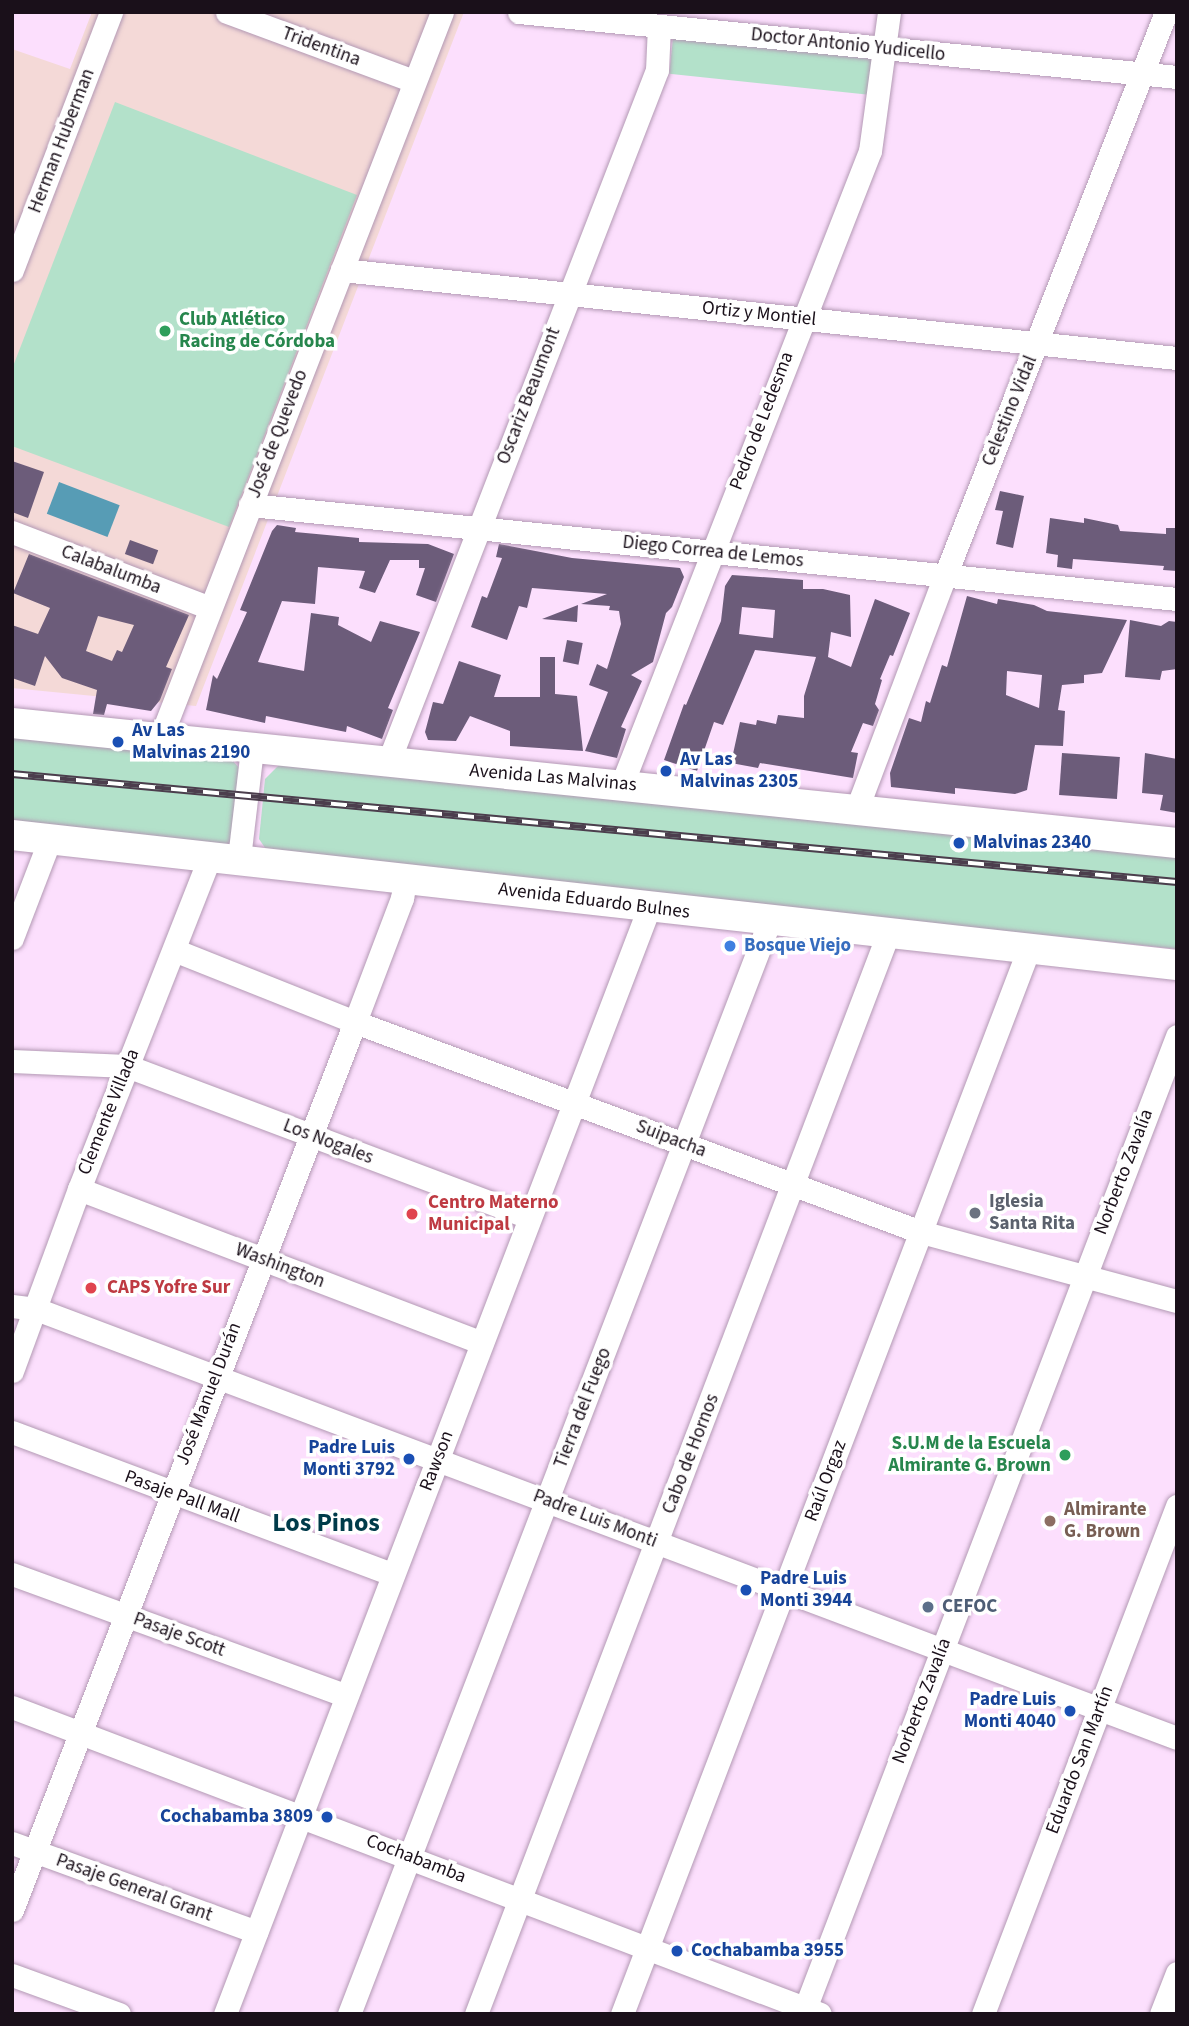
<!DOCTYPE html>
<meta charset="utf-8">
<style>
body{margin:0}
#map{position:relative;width:1189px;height:2026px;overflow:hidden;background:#fcdffd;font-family:"Source Sans 3",sans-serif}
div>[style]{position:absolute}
.industrial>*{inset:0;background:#f4d9d7}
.green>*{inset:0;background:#b3e1ca;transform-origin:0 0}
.water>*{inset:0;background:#579cb5;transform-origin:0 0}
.building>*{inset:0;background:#6c5c7a;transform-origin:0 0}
.roads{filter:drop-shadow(0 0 2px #b399b4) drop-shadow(0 0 2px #b399b4)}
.minor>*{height:23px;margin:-11.5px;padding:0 11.5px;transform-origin:11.5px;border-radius:11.5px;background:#fff}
.major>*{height:30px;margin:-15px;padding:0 15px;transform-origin:15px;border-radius:15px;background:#fff}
.rail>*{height:8px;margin-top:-4px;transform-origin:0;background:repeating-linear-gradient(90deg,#fff 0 16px,#4c3e4d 0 32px);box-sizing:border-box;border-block:2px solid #4c3e4d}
.dots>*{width:19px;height:19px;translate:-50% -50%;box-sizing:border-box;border:4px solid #fff;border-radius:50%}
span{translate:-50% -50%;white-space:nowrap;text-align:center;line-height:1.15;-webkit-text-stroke:7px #fff;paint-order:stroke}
.street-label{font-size:19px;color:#1a101a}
.leisure-label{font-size:19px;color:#27864d;font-weight:700}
.left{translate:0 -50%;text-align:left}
.right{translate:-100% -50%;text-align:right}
.transit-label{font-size:19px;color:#164399;font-weight:700}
.shop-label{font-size:19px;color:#366cbe;font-weight:700}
.worship-label{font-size:19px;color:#5b616d;font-weight:700}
.health-label{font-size:19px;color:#be3a42;font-weight:700}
.education-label{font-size:19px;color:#785e54;font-weight:700}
.service-label{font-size:19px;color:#4e5e75;font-weight:700}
.district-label{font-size:26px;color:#003b4a;font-weight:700}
.frame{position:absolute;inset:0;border:14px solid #1a101a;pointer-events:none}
</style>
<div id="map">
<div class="industrial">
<div style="clip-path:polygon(92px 12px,464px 12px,196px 706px,12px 688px,12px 49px,70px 69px)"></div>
</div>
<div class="green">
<div style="left:673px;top:38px;width:203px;height:36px;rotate:6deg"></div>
<div style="clip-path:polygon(115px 102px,357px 195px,229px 527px,12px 446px,12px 369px)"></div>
<div style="clip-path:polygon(12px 737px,232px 760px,243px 772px,235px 841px,212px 851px,12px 830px)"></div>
<div style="clip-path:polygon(279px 765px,1177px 853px,1177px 949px,270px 855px,259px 839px,265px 779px)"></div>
</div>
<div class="water">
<div style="left:59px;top:482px;width:65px;height:34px;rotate:21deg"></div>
</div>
<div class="building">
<div style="clip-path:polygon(12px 461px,44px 472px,28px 518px,12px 512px)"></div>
<div style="clip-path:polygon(1000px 491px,1024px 496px,1013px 548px,996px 544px,1003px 511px,995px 510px)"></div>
<div style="clip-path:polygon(1050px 518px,1084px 523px,1084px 518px,1118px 525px,1120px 531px,1166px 534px,1166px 528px,1177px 528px,1177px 571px,1163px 570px,1164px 566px,1073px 559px,1072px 569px,1057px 567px,1058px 555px,1046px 553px)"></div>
<div style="clip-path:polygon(277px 525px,296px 528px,295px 532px,359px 538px,359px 542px,428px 544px,454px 554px,436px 602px,416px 595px,425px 568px,419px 568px,419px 560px,390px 560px,375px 593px,359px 588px,365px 571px,318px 567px,315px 604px,282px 601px,258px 662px,304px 671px,311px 613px,339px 617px,338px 625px,371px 642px,380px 621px,420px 632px,388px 708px,393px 710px,382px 739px,347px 726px,346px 732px,266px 716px,265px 723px,206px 710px,213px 675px,217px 679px,247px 612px,240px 610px,272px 531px)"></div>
<div style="left:130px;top:540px;width:30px;height:15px;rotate:20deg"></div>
<div style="clip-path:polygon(499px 544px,572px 558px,680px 568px,684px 577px,672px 607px,666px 613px,653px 662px,631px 675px,642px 681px,621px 727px,626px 729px,617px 758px,585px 751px,608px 692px,589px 685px,597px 664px,607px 669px,621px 624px,619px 611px,609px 610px,610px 606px,581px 604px,607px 594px,532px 588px,527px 608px,519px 606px,507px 640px,471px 627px,482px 596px,487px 598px,502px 558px,496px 557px)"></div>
<div style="clip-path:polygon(evenodd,29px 554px,189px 615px,166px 667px,172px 669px,160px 700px,151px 711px,107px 704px,104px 715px,93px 714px,97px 690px,62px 678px,45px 656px,35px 686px,12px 678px,12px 625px,38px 634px,50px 608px,13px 593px,29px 554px,98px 616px,134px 625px,122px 652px,117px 650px,112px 661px,86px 651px,98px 616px)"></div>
<div style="clip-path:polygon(evenodd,732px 575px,803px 580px,803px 589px,823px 589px,850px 595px,851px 637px,831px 632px,828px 657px,851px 667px,875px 599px,910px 613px,893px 656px,890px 655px,880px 679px,882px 680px,875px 704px,879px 710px,873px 726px,863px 723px,851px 752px,858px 753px,853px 778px,760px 763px,758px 768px,731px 763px,740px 722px,756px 725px,757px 720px,776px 724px,778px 715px,804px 718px,804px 696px,816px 657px,755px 650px,723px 725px,714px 722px,697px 771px,664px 760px,684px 704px,686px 705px,721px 621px,725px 586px,732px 575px,742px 607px,775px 610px,773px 638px,739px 634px,742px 607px)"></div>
<div style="clip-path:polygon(evenodd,967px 596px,997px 604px,998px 599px,1034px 605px,1047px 611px,1127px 620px,1102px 673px,1084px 675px,1084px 683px,1062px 685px,1058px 710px,1065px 711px,1063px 746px,1035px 745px,1027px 790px,1015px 794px,955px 788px,955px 794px,891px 787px,890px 773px,909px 718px,921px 722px,926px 701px,930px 703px,942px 665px,947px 667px,967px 596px,1007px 671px,1042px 675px,1039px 708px,1006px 695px,1007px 671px)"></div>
<div style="clip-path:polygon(578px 605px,577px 622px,542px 619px)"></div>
<div style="clip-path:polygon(1130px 620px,1161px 626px,1169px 621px,1177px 622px,1177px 669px,1162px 671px,1160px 680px,1125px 677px)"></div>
<div style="left:567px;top:640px;width:16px;height:22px;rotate:11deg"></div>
<div style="clip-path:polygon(540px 657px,555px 657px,555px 694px,577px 696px,583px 751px,510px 746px,510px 731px,470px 716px,456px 741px,428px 740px,425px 732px,433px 702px,443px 704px,459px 661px,501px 675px,494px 697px,540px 697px)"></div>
<div style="left:1062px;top:753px;width:58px;height:42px;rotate:4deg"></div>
<div style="clip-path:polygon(1145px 753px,1177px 759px,1177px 813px,1160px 810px,1163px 795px,1142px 793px)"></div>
</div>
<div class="roads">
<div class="minor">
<div style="left:227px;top:12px;width:199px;rotate:20.3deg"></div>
<div style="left:519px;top:12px;width:661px;rotate:5.64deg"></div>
<div style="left:12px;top:270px;width:276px;rotate:-69deg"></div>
<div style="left:342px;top:270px;width:840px;rotate:6.02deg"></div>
<div style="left:250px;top:505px;width:932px;rotate:5.79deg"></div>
<div style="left:12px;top:532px;width:212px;rotate:21deg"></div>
<div style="left:160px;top:739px;width:780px;rotate:-68.8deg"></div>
<div style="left:388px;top:763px;width:743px;rotate:-68.79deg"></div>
<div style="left:657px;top:70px;width:44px;rotate:-87.4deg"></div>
<div style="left:622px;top:784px;width:680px;rotate:-68.61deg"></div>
<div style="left:870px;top:151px;width:140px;rotate:-82.2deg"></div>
<div style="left:856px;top:811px;width:251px;rotate:-69.3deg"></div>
<div style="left:945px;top:576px;width:606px;rotate:-68.6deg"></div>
<div style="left:239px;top:858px;width:110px;rotate:-83.2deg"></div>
<div style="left:12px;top:938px;width:106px;rotate:-69deg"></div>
<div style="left:174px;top:950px;width:195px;rotate:21.7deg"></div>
<div style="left:355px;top:1022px;width:604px;rotate:20.36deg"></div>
<div style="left:921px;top:1232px;width:265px;rotate:15.1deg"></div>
<div style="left:12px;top:1061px;width:115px;rotate:2.5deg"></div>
<div style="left:127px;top:1066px;width:429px;rotate:20.6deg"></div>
<div style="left:79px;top:1189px;width:431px;rotate:20.9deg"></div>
<div style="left:12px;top:1306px;width:24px;rotate:7deg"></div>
<div style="left:36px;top:1309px;width:1219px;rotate:20.61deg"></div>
<div style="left:12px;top:1371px;width:194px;rotate:-69.8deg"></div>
<div style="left:79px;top:1189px;width:358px;rotate:-68.5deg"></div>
<div style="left:12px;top:1432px;width:406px;rotate:20.5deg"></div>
<div style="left:12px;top:1574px;width:354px;rotate:20deg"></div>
<div style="left:12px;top:1707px;width:864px;rotate:20.8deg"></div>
<div style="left:12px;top:1843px;width:260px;rotate:20deg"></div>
<div style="left:12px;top:1910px;width:952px;rotate:-68.88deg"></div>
<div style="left:355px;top:1022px;width:133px;rotate:-69.2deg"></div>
<div style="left:402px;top:898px;width:20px;rotate:-79deg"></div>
<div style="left:12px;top:1975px;width:114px;rotate:20deg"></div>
<div style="left:225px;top:2014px;width:1184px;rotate:-69.03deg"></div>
<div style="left:349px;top:2014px;width:1172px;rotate:-68.95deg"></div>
<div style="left:476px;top:2014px;width:1156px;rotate:-69.12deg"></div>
<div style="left:622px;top:2014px;width:1141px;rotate:-69.1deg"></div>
<div style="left:803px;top:2014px;width:1047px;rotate:-69.07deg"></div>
<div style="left:983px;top:2014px;width:544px;rotate:-69.1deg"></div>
<div style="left:1161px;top:2014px;width:44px;rotate:-68.7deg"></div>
</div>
<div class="major">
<div style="left:12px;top:723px;width:1171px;rotate:5.88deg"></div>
<div style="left:12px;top:835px;width:1172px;rotate:6.37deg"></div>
</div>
</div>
<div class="rail">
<div style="left:12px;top:774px;width:1170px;rotate:5.3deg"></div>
</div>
<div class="dots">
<div style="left:165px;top:331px;background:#2e9e5b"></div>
<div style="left:118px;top:742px;background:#1a4fb4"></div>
<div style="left:666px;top:771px;background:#1a4fb4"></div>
<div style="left:959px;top:843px;background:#1a4fb4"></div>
<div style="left:730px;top:946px;background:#3f7fe0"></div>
<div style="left:975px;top:1213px;background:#6b7280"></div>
<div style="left:412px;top:1214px;background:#e0444e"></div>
<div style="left:91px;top:1288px;background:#e0444e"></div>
<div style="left:1065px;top:1455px;background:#2e9e5b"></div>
<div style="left:409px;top:1459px;background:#1a4fb4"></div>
<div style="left:1050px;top:1521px;background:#8d6e63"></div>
<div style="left:746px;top:1590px;background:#1a4fb4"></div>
<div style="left:928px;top:1607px;background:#5c6f8a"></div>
<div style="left:1070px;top:1711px;background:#1a4fb4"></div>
<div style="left:327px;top:1817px;background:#1a4fb4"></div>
<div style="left:677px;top:1951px;background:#1a4fb4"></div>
</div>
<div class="street-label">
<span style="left:848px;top:45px;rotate:6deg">Doctor Antonio Yudicello</span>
<span style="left:321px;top:47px;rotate:20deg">Tridentina</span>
<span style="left:62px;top:141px;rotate:-69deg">Herman Huberman</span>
<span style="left:759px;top:314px;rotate:6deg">Ortiz y Montiel</span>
<span style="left:529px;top:396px;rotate:-69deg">Oscariz Beaumont</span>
<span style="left:1010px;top:411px;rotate:-68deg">Celestino Vidal</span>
<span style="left:762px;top:421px;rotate:-69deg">Pedro de Ledesma</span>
<span style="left:278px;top:434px;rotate:-69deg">José de Quevedo</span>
<span style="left:713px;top:552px;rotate:6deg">Diego Correa de Lemos</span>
<span style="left:111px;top:570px;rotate:21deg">Calabalumba</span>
<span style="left:553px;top:778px;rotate:5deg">Avenida Las Malvinas</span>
<span style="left:594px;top:901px;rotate:7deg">Avenida Eduardo Bulnes</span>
<span style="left:109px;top:1112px;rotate:-68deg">Clemente Villada</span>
<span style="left:671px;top:1139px;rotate:21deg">Suipacha</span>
<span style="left:328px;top:1142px;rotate:21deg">Los Nogales</span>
<span style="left:1124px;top:1172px;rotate:-69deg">Norberto Zavalía</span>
<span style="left:280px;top:1266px;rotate:21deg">Washington</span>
<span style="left:209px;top:1394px;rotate:-69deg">José Manuel Durán</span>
<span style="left:583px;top:1408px;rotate:-69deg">Tierra del Fuego</span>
<span style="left:691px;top:1454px;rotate:-69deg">Cabo de Hornos</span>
<span style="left:437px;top:1461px;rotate:-69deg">Rawson</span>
<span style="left:826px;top:1481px;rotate:-69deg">Raúl Orgaz</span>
<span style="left:182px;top:1497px;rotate:20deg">Pasaje Pall Mall</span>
<span style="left:595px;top:1519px;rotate:21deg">Padre Luis Monti</span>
<span style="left:179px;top:1635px;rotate:20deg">Pasaje Scott</span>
<span style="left:922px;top:1701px;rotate:-69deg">Norberto Zavalía</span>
<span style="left:1080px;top:1760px;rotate:-69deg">Eduardo San Martín</span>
<span style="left:416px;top:1859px;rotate:21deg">Cochabamba</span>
<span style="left:134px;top:1888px;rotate:20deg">Pasaje General Grant</span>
</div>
<div class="leisure-label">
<span class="left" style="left:179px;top:331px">Club Atlético<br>Racing de Córdoba</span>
<span class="right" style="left:1051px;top:1455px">S.U.M de la Escuela<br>Almirante G. Brown</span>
</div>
<div class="transit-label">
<span class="left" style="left:132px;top:742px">Av Las<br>Malvinas 2190</span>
<span class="left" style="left:680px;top:771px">Av Las<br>Malvinas 2305</span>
<span class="left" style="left:973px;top:843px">Malvinas 2340</span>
<span class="right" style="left:395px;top:1459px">Padre Luis<br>Monti 3792</span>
<span class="left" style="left:760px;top:1590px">Padre Luis<br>Monti 3944</span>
<span class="right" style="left:1056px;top:1711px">Padre Luis<br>Monti 4040</span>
<span class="right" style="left:313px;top:1817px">Cochabamba 3809</span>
<span class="left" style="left:691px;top:1951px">Cochabamba 3955</span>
</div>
<div class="shop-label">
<span class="left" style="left:744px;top:946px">Bosque Viejo</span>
</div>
<div class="worship-label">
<span class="left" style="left:989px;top:1213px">Iglesia<br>Santa Rita</span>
</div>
<div class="health-label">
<span class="left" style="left:428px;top:1214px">Centro Materno<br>Municipal</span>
<span class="left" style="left:107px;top:1288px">CAPS Yofre Sur</span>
</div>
<div class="education-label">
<span class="left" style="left:1064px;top:1521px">Almirante<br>G. Brown</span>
</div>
<div class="service-label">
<span class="left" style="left:942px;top:1607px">CEFOC</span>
</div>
<div class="district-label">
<span style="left:326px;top:1523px">Los Pinos</span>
</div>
<div class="frame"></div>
</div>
